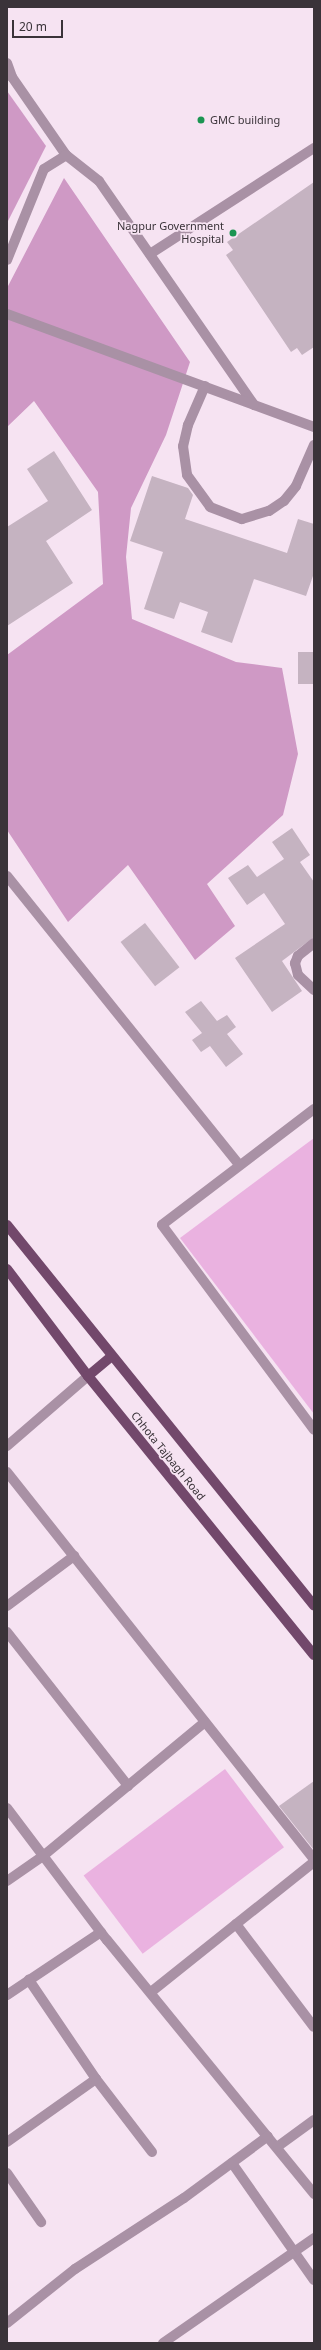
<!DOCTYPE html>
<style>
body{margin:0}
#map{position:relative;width:321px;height:2350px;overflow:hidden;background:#f6e3f2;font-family:"Noto Sans",sans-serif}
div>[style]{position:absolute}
.green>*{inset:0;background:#eab2e0;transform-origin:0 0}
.forest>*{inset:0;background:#cf99c5}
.building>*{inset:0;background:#c5b3c1;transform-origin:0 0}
.minor>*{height:10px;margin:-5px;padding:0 5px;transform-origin:5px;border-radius:5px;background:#a991a5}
.major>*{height:10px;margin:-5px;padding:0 5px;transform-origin:5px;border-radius:5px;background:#72486b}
.dots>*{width:11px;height:11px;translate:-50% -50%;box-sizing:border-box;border:2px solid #f6e3f2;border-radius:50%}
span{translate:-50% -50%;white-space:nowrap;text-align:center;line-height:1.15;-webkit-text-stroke:3.5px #f6e3f2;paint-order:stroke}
.poi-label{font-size:11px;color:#3a3339}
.left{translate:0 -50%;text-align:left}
.right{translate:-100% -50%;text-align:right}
.street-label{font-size:11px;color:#3a3339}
.frame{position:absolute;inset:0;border:8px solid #3a3339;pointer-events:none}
.scale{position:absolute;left:12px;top:20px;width:51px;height:18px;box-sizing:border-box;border:2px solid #3a3339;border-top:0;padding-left:5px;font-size:12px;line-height:14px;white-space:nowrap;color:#3a3339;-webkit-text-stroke:3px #f6e3f2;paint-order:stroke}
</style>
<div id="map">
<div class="green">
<div style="clip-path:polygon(314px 1138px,314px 1414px,180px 1238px)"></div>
<div style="left:225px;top:1769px;width:98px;height:177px;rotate:53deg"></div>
</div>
<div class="forest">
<div style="clip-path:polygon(7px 91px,46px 146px,7px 223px)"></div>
<div style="clip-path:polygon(64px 178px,190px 362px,166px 435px,131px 508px,126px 557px,132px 619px,236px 662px,282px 668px,298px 754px,283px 815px,207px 884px,235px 926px,195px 960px,128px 865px,68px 922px,7px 830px,7px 655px,103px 584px,98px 492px,34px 401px,7px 427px,7px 288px)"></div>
</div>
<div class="building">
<div style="clip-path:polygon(314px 182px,314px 347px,302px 355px,297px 348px,291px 352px,226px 255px,233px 250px,227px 242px)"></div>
<div style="clip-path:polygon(54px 451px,92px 510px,46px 541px,73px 583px,7px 626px,7px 527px,48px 501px,27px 469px)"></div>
<div style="clip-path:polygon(152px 476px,188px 488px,193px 495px,185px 519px,287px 553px,298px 519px,314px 524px,314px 573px,306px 596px,254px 579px,232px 643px,201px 632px,208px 612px,180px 602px,174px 619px,144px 609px,163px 552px,130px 541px)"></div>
<div style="left:298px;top:652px;width:16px;height:32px"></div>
<div style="clip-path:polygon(292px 828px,310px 855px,300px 862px,314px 882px,314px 937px,282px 961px,302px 991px,272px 1012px,235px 958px,285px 924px,264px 893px,247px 905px,228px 878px,248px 865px,257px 877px,284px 859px,272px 842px)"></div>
<div style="left:145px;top:923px;width:56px;height:31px;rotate:52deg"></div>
<div style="clip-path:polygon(201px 1001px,217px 1021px,227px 1015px,236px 1027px,227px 1034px,243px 1054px,226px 1067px,210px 1046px,201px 1052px,192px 1040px,202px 1033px,185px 1012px)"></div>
<div style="clip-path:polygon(314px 1781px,314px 1850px,279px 1806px)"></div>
</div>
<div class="minor">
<div style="left:7px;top:63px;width:15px;rotate:70deg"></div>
<div style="left:12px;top:77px;width:95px;rotate:55.3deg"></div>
<div style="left:66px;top:155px;width:42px;rotate:38.2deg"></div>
<div style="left:99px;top:181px;width:272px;rotate:55.3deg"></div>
<div style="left:254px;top:405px;width:64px;rotate:20.1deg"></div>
<div style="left:150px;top:254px;width:195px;rotate:-32.9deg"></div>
<div style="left:7px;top:260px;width:98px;rotate:-67.9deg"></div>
<div style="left:44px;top:169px;width:26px;rotate:-32deg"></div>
<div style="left:7px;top:314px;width:263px;rotate:20.2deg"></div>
<div style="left:205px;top:386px;width:43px;rotate:113.6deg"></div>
<div style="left:188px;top:425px;width:22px;rotate:103deg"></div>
<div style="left:183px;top:446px;width:29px;rotate:82deg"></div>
<div style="left:187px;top:475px;width:39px;rotate:54deg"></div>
<div style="left:210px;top:507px;width:34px;rotate:21deg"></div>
<div style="left:242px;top:519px;width:28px;rotate:-17deg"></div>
<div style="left:269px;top:511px;width:18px;rotate:-34deg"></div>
<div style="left:284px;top:501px;width:19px;rotate:-51deg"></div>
<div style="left:296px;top:486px;width:45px;rotate:-66.3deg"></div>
<div style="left:7px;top:876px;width:371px;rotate:51.2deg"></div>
<div style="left:314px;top:943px;width:21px;rotate:141deg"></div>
<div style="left:298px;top:956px;width:8px;rotate:113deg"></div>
<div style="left:295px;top:963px;width:12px;rotate:76deg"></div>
<div style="left:298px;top:975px;width:22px;rotate:43deg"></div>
<div style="left:314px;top:1109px;width:191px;rotate:142.7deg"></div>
<div style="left:162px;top:1225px;width:255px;rotate:53.4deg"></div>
<div style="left:7px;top:1446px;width:107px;rotate:-40.8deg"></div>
<div style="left:7px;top:1472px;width:495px;rotate:51.6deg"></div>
<div style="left:7px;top:1606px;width:84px;rotate:-36.7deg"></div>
<div style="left:7px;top:1632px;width:196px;rotate:51.8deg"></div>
<div style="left:7px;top:1808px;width:166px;rotate:52.9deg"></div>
<div style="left:107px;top:1940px;width:328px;rotate:50.8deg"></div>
<div style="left:7px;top:1881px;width:44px;rotate:-34.8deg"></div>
<div style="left:43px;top:1856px;width:210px;rotate:-39.6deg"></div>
<div style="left:236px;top:1924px;width:129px;rotate:52.9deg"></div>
<div style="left:151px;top:1992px;width:208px;rotate:-38.6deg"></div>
<div style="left:7px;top:1995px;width:113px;rotate:-33.8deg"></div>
<div style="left:96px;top:2079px;width:92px;rotate:52.5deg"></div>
<div style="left:7px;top:2142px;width:109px;rotate:-35.3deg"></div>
<div style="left:96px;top:2079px;width:120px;rotate:-124.1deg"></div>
<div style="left:277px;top:2147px;width:46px;rotate:-36.1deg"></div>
<div style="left:232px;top:2163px;width:143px;rotate:55deg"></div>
<div style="left:7px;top:2173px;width:60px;rotate:55.2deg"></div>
<div style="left:7px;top:2323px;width:87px;rotate:-38.5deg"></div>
<div style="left:75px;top:2269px;width:130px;rotate:-33.1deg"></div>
<div style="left:184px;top:2198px;width:104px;rotate:-36.4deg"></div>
<div style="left:163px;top:2343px;width:184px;rotate:-34.8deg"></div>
</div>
<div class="major">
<div style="left:7px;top:1225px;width:489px;rotate:51.1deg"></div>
<div style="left:7px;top:1269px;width:134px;rotate:52.9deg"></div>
<div style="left:88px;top:1376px;width:359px;rotate:51deg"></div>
<div style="left:88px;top:1376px;width:30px;rotate:-40deg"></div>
</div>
<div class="dots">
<div style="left:201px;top:120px;background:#1b9552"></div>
<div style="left:233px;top:233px;background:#1b9552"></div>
</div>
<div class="poi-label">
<span class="left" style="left:210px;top:120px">GMC building</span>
<span class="right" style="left:224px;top:233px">Nagpur Government<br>Hospital</span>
</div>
<div class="street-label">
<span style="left:168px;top:1456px;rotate:51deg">Chhota Tajbagh Road</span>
</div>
<div class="frame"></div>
<div class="scale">20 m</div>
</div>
